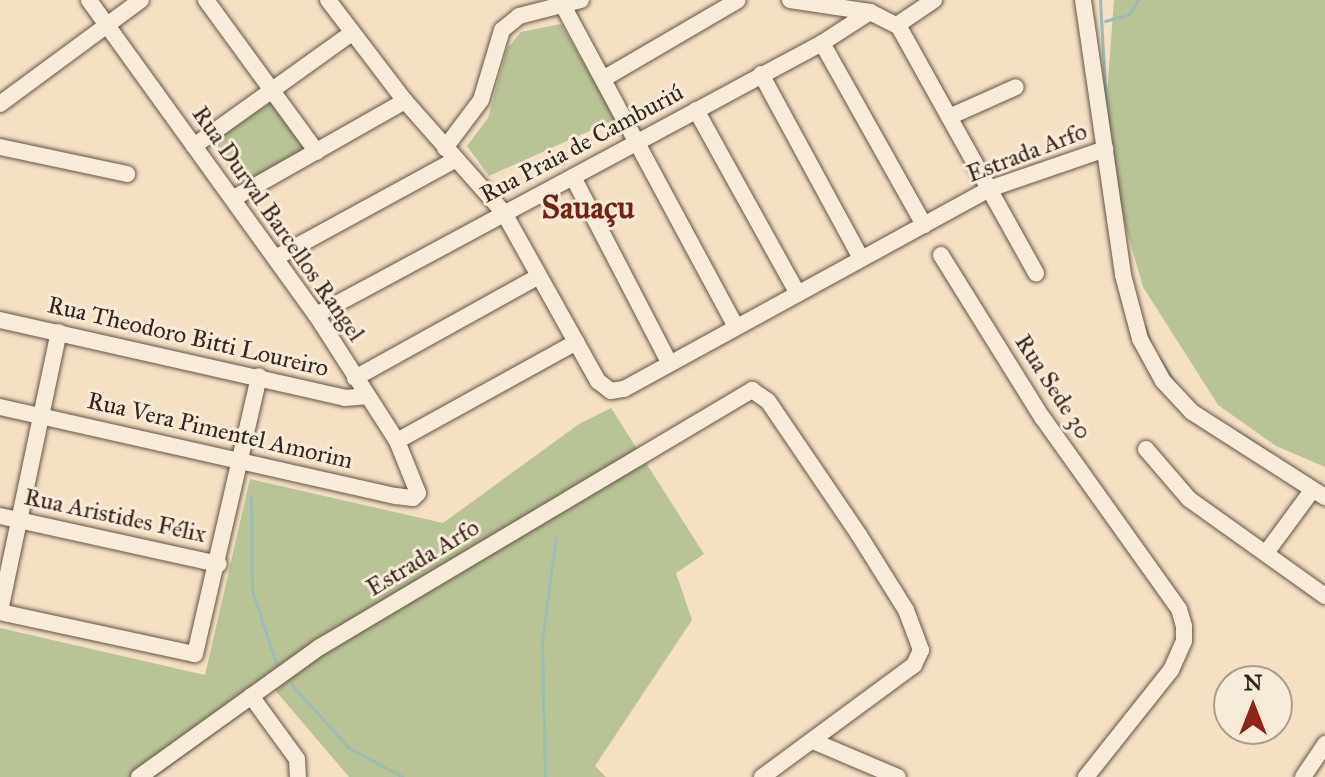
<!DOCTYPE html>
<meta charset="utf-8">
<style>
body{margin:0}
#map{position:relative;width:1325px;height:777px;overflow:hidden;background:#f5e0c4;font-family:"IM FELL Great Primer",serif}
div>[style]{position:absolute}
.green>*{inset:0;background:#b8c396}
.stream>*{height:3px;margin:-1.5px;padding:0 1.5px;transform-origin:1.5px;border-radius:1.5px;background:#9cbdb4}
.roads{filter:drop-shadow(0 0 2px #645346) drop-shadow(0 0 2px #645346)}
.minor>*{height:16px;margin:-8px;padding:0 8px;transform-origin:8px;border-radius:8px;background:#f8ebd9}
span{translate:-50% -50%;white-space:nowrap;text-align:center;line-height:1.15;-webkit-text-stroke:6px #f8ebd9;paint-order:stroke}
.street-label{font-size:24px;color:#34241c}
.district-label{font-size:32px;color:#7a1f14;font-weight:700}
.north{position:absolute;left:1213px;top:665px;width:80px;height:80px;box-sizing:border-box;background:#f8ebd9;border:2px solid #aa9b8d;border-radius:50%;rotate:0deg;font-size:22px;font-weight:700;line-height:32px;text-align:center;color:#34241c}
.north::after{content:'';display:block;margin:auto;width:28px;height:36px;background:#8f2418;clip-path:polygon(50% 0,100% 100%,50% 72%,0 100%)}
</style>
<div id="map">
<div class="green">
<div style="clip-path:polygon(1114px 0,1325px 0,1325px 467px,1276px 446px,1218px 405px,1143px 287px,1103px 148px)"></div>
<div style="clip-path:polygon(561px 24px,616px 119px,489px 176px,467px 146px,488px 118px,507px 49px,521px 32px)"></div>
<div style="clip-path:polygon(276px 99px,310px 148px,247px 185px,238px 184px,213px 141px)"></div>
<div style="clip-path:polygon(611px 408px,704px 554px,676px 573px,692px 620px,595px 766px,606px 777px,349px 777px,275px 690px,156px 777px,0 777px,0 628px,205px 675px,250px 479px,443px 523px,579px 424px)"></div>
</div>
<div class="stream">
<div style="left:1100px;top:0;width:104px;rotate:86.7deg"></div>
<div style="left:1105px;top:21px;width:25px;rotate:-16deg"></div>
<div style="left:1129px;top:14px;width:17px;rotate:-57deg"></div>
<div style="left:1145px;top:326px;width:17px;rotate:73deg"></div>
<div style="left:1160px;top:359px;width:28px;rotate:58deg"></div>
<div style="left:1236px;top:431px;width:40px;rotate:32.9deg"></div>
<div style="left:251px;top:496px;width:94px;rotate:89.4deg"></div>
<div style="left:252px;top:590px;width:80px;rotate:71.8deg"></div>
<div style="left:291px;top:684px;width:86px;rotate:47.8deg"></div>
<div style="left:349px;top:748px;width:61px;rotate:28.2deg"></div>
<div style="left:545px;top:777px;width:137px;rotate:-91.3deg"></div>
<div style="left:542px;top:640px;width:104px;rotate:-82.3deg"></div>
</div>
<div class="roads">
<div class="minor">
<div style="left:206px;top:0;width:188px;rotate:53.9deg"></div>
<div style="left:328px;top:0;width:127px;rotate:52.7deg"></div>
<div style="left:405px;top:101px;width:149px;rotate:48.5deg"></div>
<div style="left:504px;top:213px;width:193px;rotate:60.8deg"></div>
<div style="left:598px;top:381px;width:16px;rotate:38deg"></div>
<div style="left:611px;top:391px;width:13px;rotate:-9deg"></div>
<div style="left:624px;top:389px;width:416px;rotate:-28.7deg"></div>
<div style="left:989px;top:189px;width:123px;rotate:-19deg"></div>
<div style="left:560px;top:0;width:371px;rotate:61.7deg"></div>
<div style="left:790px;top:0;width:81px;rotate:8.5deg"></div>
<div style="left:870px;top:12px;width:33px;rotate:27deg"></div>
<div style="left:899px;top:27px;width:282px;rotate:60.9deg"></div>
<div style="left:1083px;top:0;width:278px;rotate:81.7deg"></div>
<div style="left:1123px;top:275px;width:66px;rotate:75.1deg"></div>
<div style="left:1140px;top:339px;width:48px;rotate:61.3deg"></div>
<div style="left:1163px;top:381px;width:42px;rotate:46.9deg"></div>
<div style="left:1192px;top:412px;width:158px;rotate:32.6deg"></div>
<div style="left:897px;top:25px;width:45px;rotate:-34deg"></div>
<div style="left:822px;top:43px;width:209px;rotate:60.7deg"></div>
<div style="left:761px;top:74px;width:209px;rotate:61.5deg"></div>
<div style="left:603px;top:79px;width:156px;rotate:-30.3deg"></div>
<div style="left:0;top:104px;width:175px;rotate:-36.4deg"></div>
<div style="left:696px;top:110px;width:210px;rotate:61deg"></div>
<div style="left:949px;top:117px;width:73px;rotate:-24.1deg"></div>
<div style="left:194px;top:146px;width:194px;rotate:-35.6deg"></div>
<div style="left:0;top:147px;width:130px;rotate:12deg"></div>
<div style="left:445px;top:148px;width:60px;rotate:-53.1deg"></div>
<div style="left:481px;top:100px;width:73px;rotate:-73.3deg"></div>
<div style="left:502px;top:30px;width:22px;rotate:-39deg"></div>
<div style="left:519px;top:16px;width:64px;rotate:-14.5deg"></div>
<div style="left:573px;top:177px;width:208px;rotate:62.6deg"></div>
<div style="left:234px;top:198px;width:197px;rotate:-29.6deg"></div>
<div style="left:941px;top:255px;width:191px;rotate:58.1deg"></div>
<div style="left:1042px;top:417px;width:236px;rotate:54.5deg"></div>
<div style="left:1179px;top:609px;width:18px;rotate:74deg"></div>
<div style="left:1184px;top:626px;width:15px;rotate:90deg"></div>
<div style="left:1184px;top:641px;width:32px;rotate:114deg"></div>
<div style="left:1171px;top:670px;width:137px;rotate:128.5deg"></div>
<div style="left:277px;top:257px;width:203px;rotate:-28.6deg"></div>
<div style="left:316px;top:315px;width:574px;rotate:-28.26deg"></div>
<div style="left:822px;top:43px;width:57px;rotate:-32.9deg"></div>
<div style="left:0;top:320px;width:354px;rotate:12.7deg"></div>
<div style="left:345px;top:398px;width:21px;rotate:-5deg"></div>
<div style="left:355px;top:378px;width:210px;rotate:-29deg"></div>
<div style="left:0;top:407px;width:406px;rotate:12.7deg"></div>
<div style="left:396px;top:496px;width:17px;rotate:7deg"></div>
<div style="left:413px;top:498px;width:7px;rotate:-45deg"></div>
<div style="left:418px;top:493px;width:56px;rotate:-112deg"></div>
<div style="left:397px;top:441px;width:150px;rotate:-122.7deg"></div>
<div style="left:316px;top:315px;width:388px;rotate:-125.8deg"></div>
<div style="left:397px;top:441px;width:205px;rotate:-28.9deg"></div>
<div style="left:1146px;top:449px;width:66px;rotate:49.3deg"></div>
<div style="left:1189px;top:499px;width:167px;rotate:35.5deg"></div>
<div style="left:0;top:516px;width:224px;rotate:12.4deg"></div>
<div style="left:1266px;top:553px;width:76px;rotate:-53.6deg"></div>
<div style="left:0;top:611px;width:285px;rotate:-78.1deg"></div>
<div style="left:0;top:612px;width:199px;rotate:12.2deg"></div>
<div style="left:195px;top:654px;width:285px;rotate:-77deg"></div>
<div style="left:251px;top:696px;width:78px;rotate:53.9deg"></div>
<div style="left:297px;top:759px;width:18px;rotate:87deg"></div>
<div style="left:813px;top:741px;width:92px;rotate:23deg"></div>
<div style="left:139px;top:777px;width:223px;rotate:-35.7deg"></div>
<div style="left:320px;top:647px;width:503px;rotate:-30.75deg"></div>
<div style="left:752px;top:390px;width:19px;rotate:35deg"></div>
<div style="left:768px;top:401px;width:162px;rotate:55.8deg"></div>
<div style="left:859px;top:535px;width:89px;rotate:57.9deg"></div>
<div style="left:906px;top:610px;width:43px;rotate:69.4deg"></div>
<div style="left:921px;top:650px;width:17px;rotate:115deg"></div>
<div style="left:914px;top:665px;width:189px;rotate:143.6deg"></div>
<div style="left:1303px;top:777px;width:40px;rotate:-56deg"></div>
</div>
</div>
<div class="street-label">
<span style="left:582px;top:144px;rotate:-28deg">Rua Praia de Camburiú</span>
<span style="left:1027px;top:153px;rotate:-21deg">Estrada Arfo</span>
<span style="left:278px;top:224px;rotate:55deg">Rua Durval Barcellos Rangel</span>
<span style="left:188px;top:337px;rotate:13deg">Rua Theodoro Bitti Loureiro</span>
<span style="left:1053px;top:387px;rotate:57deg">Rua Sede 30</span>
<span style="left:220px;top:431px;rotate:13deg">Rua Vera Pimentel Amorim</span>
<span style="left:115px;top:516px;rotate:12deg">Rua Aristides Félix</span>
<span style="left:423px;top:558px;rotate:-31deg">Estrada Arfo</span>
</div>
<div class="district-label">
<span style="left:588px;top:208px">Sauaçu</span>
</div>
<div class="north">N</div>
</div>
